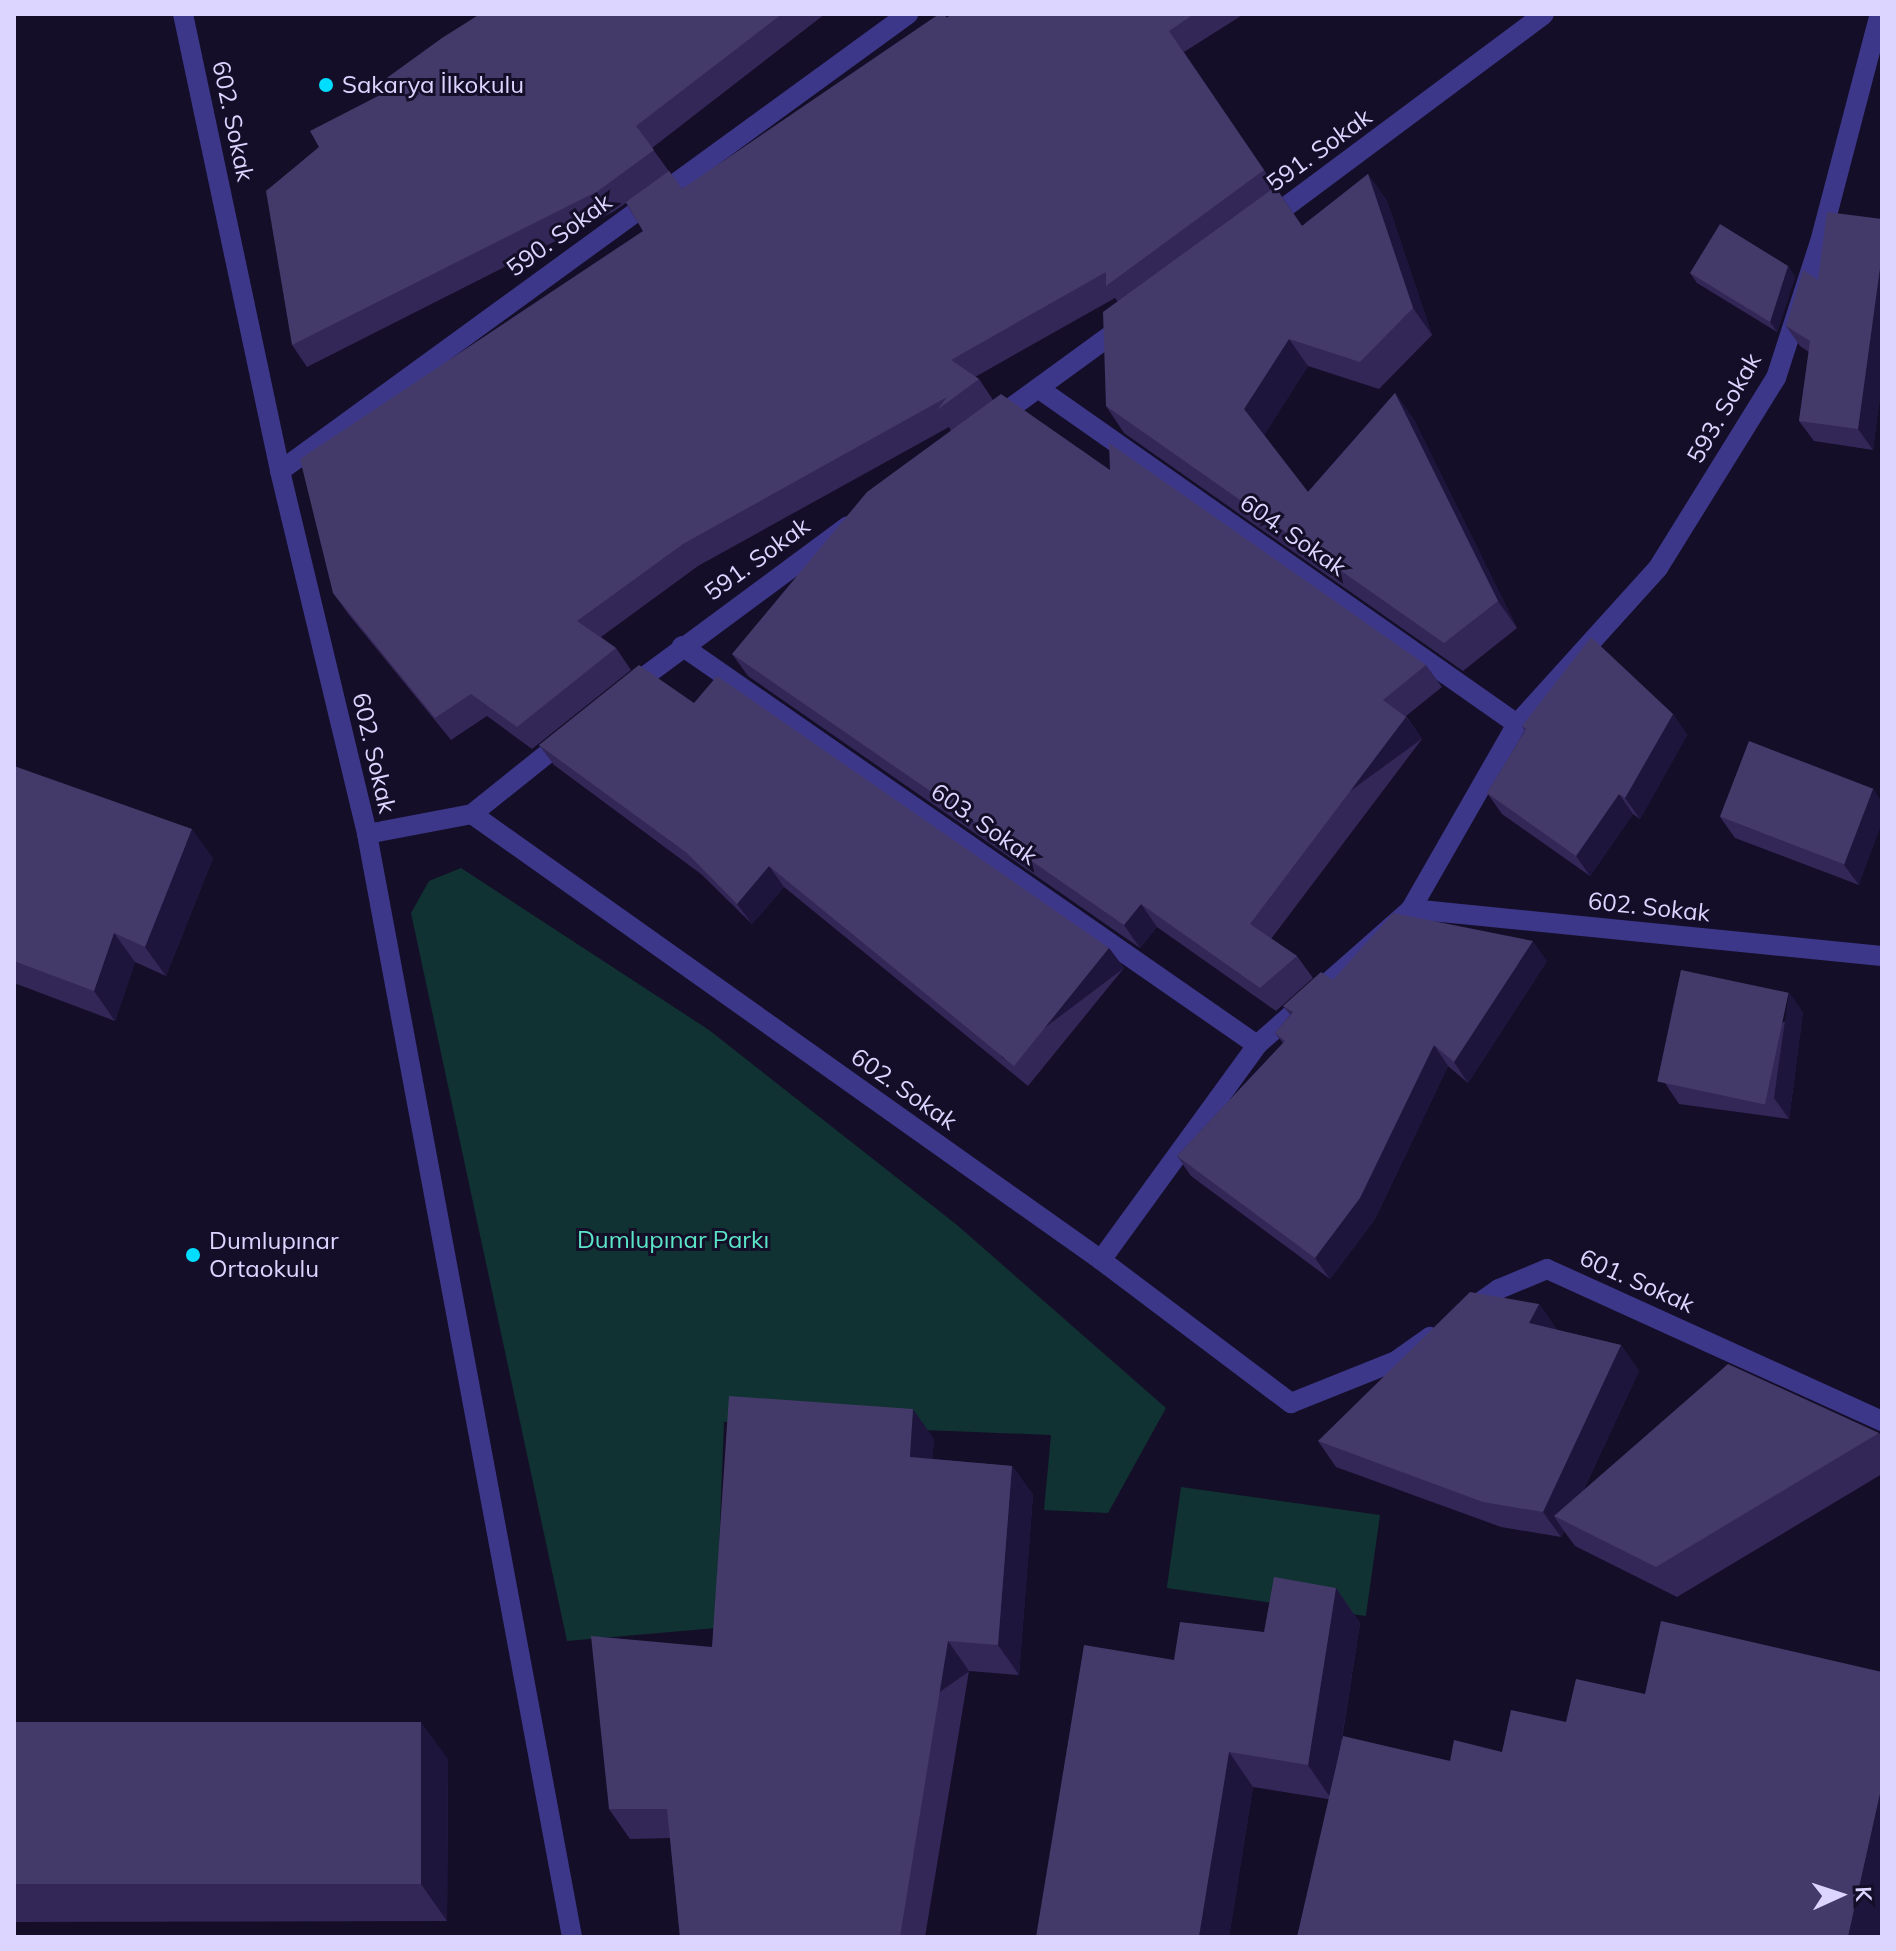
<!DOCTYPE html>
<meta charset="utf-8">
<style>
body{margin:0}
#map{position:relative;width:1896px;height:1951px;overflow:hidden;background:#140e28;font-family:Mulish,sans-serif}
div>[style]{position:absolute}
.green>*{inset:0;background:#113232;transform-origin:0 0}
.street>*{height:20px;margin:-10px;padding:0 10px;transform-origin:10px;border-radius:10px;background:#3d3789}
.wall>*{inset:0;background:#322757}
.shaded-wall>*{inset:0;background:#1e153c;transform-origin:0 0}
.building>*{inset:0;background:#443a69;transform-origin:0 0}
.dots>*{width:22px;height:22px;translate:-50% -50%;box-sizing:border-box;border:4px solid #140e28;border-radius:50%}
span{translate:-50% -50%;white-space:nowrap;text-align:center;line-height:1.15;-webkit-text-stroke:6px #140e28;paint-order:stroke}
.poi-label{font-size:24px;color:#dbd5ff}
.left{translate:0 -50%;text-align:left}
.street-label{font-size:24px;color:#dbd5ff}
.park-label{font-size:24px;color:#5be5c7}
.frame{position:absolute;inset:0;border:16px solid #dbd5ff;pointer-events:none}
.north{position:absolute;left:1800px;top:1855px;width:80px;height:80px;-webkit-text-stroke:6px #140e28;paint-order:stroke;rotate:87deg;font-size:22px;font-weight:700;line-height:32px;text-align:center;color:#dbd5ff}
.north::after{content:'';display:block;margin:auto;width:28px;height:36px;background:#dbd5ff;clip-path:polygon(50% 0,100% 100%,50% 72%,0 100%)}
</style>
<div id="map">
<div class="green">
<div style="clip-path:polygon(461px 868px,709px 1030px,957px 1225px,1166px 1408px,1108px 1513px,1044px 1510px,1051px 1435px,724px 1422px,716px 1628px,567px 1641px,411px 913px,429px 881px)"></div>
<div style="left:1181px;top:1487px;width:201px;height:102px;rotate:8deg"></div>
</div>
<div class="street">
<div style="left:183px;top:14px;width:467px;rotate:78deg"></div>
<div style="left:280px;top:471px;width:373px;rotate:76.5deg"></div>
<div style="left:367px;top:834px;width:1122px;rotate:79.47deg"></div>
<div style="left:1268px;top:220px;width:344px;rotate:-36.7deg"></div>
<div style="left:1038px;top:388px;width:585px;rotate:35.05deg"></div>
<div style="left:994px;top:420px;width:163px;rotate:-36deg"></div>
<div style="left:280px;top:471px;width:777px;rotate:-36.04deg"></div>
<div style="left:682px;top:646px;width:700px;rotate:34.76deg"></div>
<div style="left:629px;top:688px;width:272px;rotate:-36.5deg"></div>
<div style="left:472px;top:814px;width:122px;rotate:-38.7deg"></div>
<div style="left:367px;top:834px;width:107px;rotate:-10.8deg"></div>
<div style="left:472px;top:814px;width:771px;rotate:35.34deg"></div>
<div style="left:1101px;top:1260px;width:238px;rotate:37deg"></div>
<div style="left:1291px;top:1403px;width:113px;rotate:-21.8deg"></div>
<div style="left:1396px;top:1361px;width:42px;rotate:-35.2deg"></div>
<div style="left:1411px;top:909px;width:473px;rotate:5.7deg"></div>
<div style="left:1101px;top:1260px;width:266px;rotate:-54deg"></div>
<div style="left:1257px;top:1045px;width:205px;rotate:-41.4deg"></div>
<div style="left:1411px;top:909px;width:213px;rotate:-60.2deg"></div>
<div style="left:1517px;top:724px;width:210px;rotate:-47.9deg"></div>
<div style="left:1658px;top:568px;width:224px;rotate:-58.2deg"></div>
<div style="left:1776px;top:378px;width:143px;rotate:-72.1deg"></div>
<div style="left:1820px;top:242px;width:236px;rotate:-75.3deg"></div>
<div style="left:1469px;top:1310px;width:37px;rotate:-35deg"></div>
<div style="left:1499px;top:1289px;width:52px;rotate:-22.6deg"></div>
<div style="left:1547px;top:1269px;width:368px;rotate:24.4deg"></div>
</div>
<div class="wall">
<div style="clip-path:polygon(480px 14px,825px 14px,652px 148px,682px 189px,952px 14px,1244px 14px,1184px 52px,1302px 226px,1368px 174px,1387px 201px,1432px 335px,1379px 389px,1308px 366px,1264px 435px,1308px 492px,1395px 393px,1414px 420px,1517px 628px,1463px 671px,1124px 433px,1106px 406px,1118px 302px,1115px 298px,975px 377px,979px 379px,993px 400px,1426px 665px,1442px 687px,1406px 716px,1422px 739px,1271px 939px,1297px 956px,1313px 978px,1276px 1011px,1157px 927px,1140px 948px,748px 676px,732px 654px,951px 431px,949px 427px,698px 566px,601px 637px,616px 648px,631px 670px,532px 749px,487px 716px,451px 740px,349px 615px,333px 593px,643px 231px,626px 203px,613px 212px,307px 367px,292px 345px,319px 147px,382px 94px)"></div>
<div style="clip-path:polygon(1882px 219px,1882px 381px,1873px 450px,1814px 441px,1799px 421px,1809px 352px,1800px 346px,1786px 326px,1818px 280px)"></div>
<div style="clip-path:polygon(1788px 266px,1795px 277px,1777px 332px,1697px 283px,1690px 273px)"></div>
<div style="clip-path:polygon(694px 703px,1109px 948px,1124px 968px,1028px 1086px,784px 887px,752px 924px,701px 874px,554px 765px,539px 745px)"></div>
<div style="clip-path:polygon(1673px 714px,1687px 735px,1640px 819px,1633px 814px,1590px 876px,1502px 814px,1487px 793px,1525px 731px,1522px 726px)"></div>
<div style="clip-path:polygon(14px 766px,213px 858px,166px 976px,135px 962px,115px 1021px,14px 983px)"></div>
<div style="clip-path:polygon(1873px 788px,1859px 885px,1735px 838px,1720px 817px)"></div>
<div style="clip-path:polygon(1547px 961px,1468px 1083px,1448px 1066px,1375px 1219px,1330px 1279px,1191px 1176px,1177px 1156px,1283px 1043px,1275px 1033px,1290px 1015px,1283px 1006px,1333px 980px)"></div>
<div style="clip-path:polygon(1803px 1012px,1789px 1119px,1679px 1104px,1665px 1083px)"></div>
<div style="clip-path:polygon(1539px 1304px,1557px 1330px,1621px 1345px,1639px 1371px,1583px 1491px,1879px 1433px,1882px 1437px,1882px 1474px,1677px 1597px,1575px 1546px,1564px 1531px,1561px 1537px,1501px 1527px,1336px 1467px,1318px 1441px)"></div>
<div style="clip-path:polygon(934px 1439px,932px 1459px,1012px 1466px,1033px 1495px,1019px 1675px,969px 1671px,925px 1937px,680px 1937px,670px 1838px,630px 1839px,609px 1809px)"></div>
<div style="clip-path:polygon(1336px 1588px,1360px 1623px,1342px 1739px,1450px 1761px,1502px 1752px,1566px 1722px,1645px 1694px,1882px 1672px,1328px 1799px,1253px 1787px,1229px 1937px,1174px 1660px,1264px 1632px)"></div>
<div style="clip-path:polygon(14px 1722px,448px 1759px,447px 1921px,14px 1922px)"></div>
</div>
<div class="shaded-wall">
<div style="clip-path:polygon(1368px 174px,1387px 201px,1432px 335px,1413px 308px)"></div>
<div style="clip-path:polygon(1882px 253px,1882px 381px,1873px 450px,1858px 429px)"></div>
<div style="clip-path:polygon(1788px 266px,1795px 277px,1777px 332px,1770px 322px)"></div>
<div style="clip-path:polygon(1289px 339px,1308px 366px,1263px 437px,1244px 409px)"></div>
<div style="clip-path:polygon(1395px 393px,1414px 420px,1517px 628px,1498px 601px)"></div>
<div style="clip-path:polygon(1673px 714px,1687px 735px,1640px 819px,1625px 798px)"></div>
<div style="left:1406px;top:717px;width:27px;height:259px;rotate:54deg"></div>
<div style="clip-path:polygon(1873px 788px,1882px 802px,1882px 823px,1859px 885px,1844px 865px)"></div>
<div style="clip-path:polygon(1619px 794px,1633px 814px,1590px 876px,1576px 856px)"></div>
<div style="clip-path:polygon(192px 829px,213px 858px,166px 976px,145px 947px)"></div>
<div style="clip-path:polygon(769px 866px,784px 887px,752px 924px,737px 904px)"></div>
<div style="clip-path:polygon(1141px 904px,1157px 927px,1140px 948px,1124px 925px)"></div>
<div style="clip-path:polygon(114px 933px,135px 962px,115px 1021px,94px 991px)"></div>
<div style="clip-path:polygon(1533px 941px,1547px 961px,1468px 1083px,1454px 1062px)"></div>
<div style="left:1109px;top:948px;width:25px;height:151px;rotate:53deg"></div>
<div style="clip-path:polygon(1789px 992px,1803px 1012px,1789px 1119px,1774px 1098px)"></div>
<div style="clip-path:polygon(1434px 1045px,1448px 1066px,1375px 1219px,1330px 1279px,1315px 1258px)"></div>
<div style="clip-path:polygon(1539px 1304px,1557px 1330px,1529px 1323px)"></div>
<div style="clip-path:polygon(1621px 1345px,1639px 1371px,1568px 1523px,1554px 1516px,1564px 1531px,1561px 1537px,1543px 1512px)"></div>
<div style="clip-path:polygon(913px 1409px,934px 1439px,931px 1487px,910px 1457px)"></div>
<div style="clip-path:polygon(1012px 1466px,1033px 1495px,1019px 1675px,998px 1645px)"></div>
<div style="clip-path:polygon(1336px 1588px,1360px 1623px,1332px 1800px,1308px 1765px)"></div>
<div style="left:948px;top:1641px;width:37px;height:300px;rotate:55deg"></div>
<div style="clip-path:polygon(421px 1722px,448px 1759px,447px 1921px,421px 1884px)"></div>
<div style="clip-path:polygon(1229px 1752px,1253px 1787px,1229px 1937px,1199px 1937px)"></div>
<div style="clip-path:polygon(1882px 1785px,1882px 1937px,1848px 1937px)"></div>
</div>
<div class="building">
<div style="clip-path:polygon(480px 14px,782px 14px,636px 126px,654px 150px,598px 191px,292px 345px,266px 191px,319px 147px,310px 131px,382px 94px,377px 85px,442px 38px)"></div>
<div style="clip-path:polygon(939px 14px,944px 14px,947px 18px,952px 14px,1194px 14px,1169px 31px,1264px 170px,1106px 286px,1106px 272px,951px 360px,979px 379px,937px 410px,947px 397px,683px 544px,577px 621px,616px 648px,517px 727px,471px 694px,435px 718px,333px 593px,300px 459px,643px 231px,626px 202px,669px 171px,682px 189px)"></div>
<div style="clip-path:polygon(1368px 174px,1413px 308px,1360px 362px,1289px 339px,1244px 409px,1308px 492px,1395px 393px,1498px 601px,1444px 643px,1106px 406px,1103px 312px,1275px 187px,1302px 226px)"></div>
<div style="clip-path:polygon(1827px 212px,1882px 219px,1882px 253px,1858px 429px,1799px 421px,1810px 341px,1786px 326px,1803px 270px,1818px 280px)"></div>
<div style="clip-path:polygon(1720px 224px,1788px 266px,1770px 322px,1690px 273px)"></div>
<div style="clip-path:polygon(1001px 394px,1110px 470px,1109px 443px,1426px 665px,1383px 700px,1406px 717px,1250px 924px,1297px 956px,1260px 988px,1141px 904px,1124px 925px,732px 654px,867px 492px)"></div>
<div style="clip-path:polygon(1591px 637px,1673px 714px,1625px 798px,1619px 794px,1576px 856px,1487px 793px,1526px 729px,1522px 726px)"></div>
<div style="clip-path:polygon(639px 665px,694px 703px,717px 676px,1109px 948px,1014px 1066px,769px 866px,737px 904px,687px 853px,539px 745px)"></div>
<div style="left:1749px;top:741px;width:133px;height:81px;rotate:21deg"></div>
<div style="clip-path:polygon(14px 766px,192px 829px,145px 947px,114px 933px,94px 991px,14px 961px)"></div>
<div style="clip-path:polygon(1393px 913px,1533px 941px,1454px 1062px,1434px 1045px,1360px 1198px,1315px 1258px,1177px 1156px,1285px 1041px,1275px 1033px,1293px 1012px,1283px 1006px,1321px 972px,1333px 980px)"></div>
<div style="left:1681px;top:970px;width:110px;height:114px;rotate:12deg"></div>
<div style="clip-path:polygon(1470px 1292px,1539px 1304px,1529px 1323px,1621px 1345px,1543px 1512px,1483px 1502px,1318px 1441px)"></div>
<div style="clip-path:polygon(1728px 1364px,1879px 1433px,1656px 1567px,1554px 1516px)"></div>
<div style="clip-path:polygon(729px 1396px,913px 1409px,910px 1457px,1012px 1466px,998px 1645px,948px 1641px,900px 1937px,680px 1937px,667px 1809px,609px 1809px,591px 1636px,712px 1647px)"></div>
<div style="clip-path:polygon(1274px 1577px,1336px 1588px,1308px 1765px,1229px 1752px,1199px 1937px,1036px 1937px,1084px 1645px,1174px 1660px,1180px 1622px,1264px 1632px)"></div>
<div style="clip-path:polygon(1661px 1621px,1882px 1672px,1882px 1785px,1848px 1937px,1297px 1937px,1343px 1736px,1450px 1761px,1454px 1740px,1502px 1752px,1511px 1710px,1566px 1722px,1576px 1679px,1645px 1694px)"></div>
<div style="left:14px;top:1722px;width:407px;height:162px"></div>
</div>
<div class="dots">
<div style="left:326px;top:85px;background:#01ddff"></div>
<div style="left:193px;top:1255px;background:#01ddff"></div>
</div>
<div class="poi-label">
<span class="left" style="left:342px;top:85px">Sakarya İlkokulu</span>
<span class="left" style="left:209px;top:1255px">Dumlupınar<br>Ortaokulu</span>
</div>
<div class="street-label">
<span style="left:233px;top:121px;rotate:78deg">602. Sokak</span>
<span style="left:1319px;top:150px;rotate:-36deg">591. Sokak</span>
<span style="left:559px;top:235px;rotate:-36deg">590. Sokak</span>
<span style="left:1724px;top:408px;rotate:-60deg">593. Sokak</span>
<span style="left:1293px;top:535px;rotate:35deg">604. Sokak</span>
<span style="left:757px;top:559px;rotate:-36deg">591. Sokak</span>
<span style="left:374px;top:753px;rotate:77deg">602. Sokak</span>
<span style="left:984px;top:824px;rotate:35deg">603. Sokak</span>
<span style="left:1649px;top:907px;rotate:6deg">602. Sokak</span>
<span style="left:904px;top:1089px;rotate:35deg">602. Sokak</span>
<span style="left:1637px;top:1281px;rotate:24deg">601. Sokak</span>
</div>
<div class="park-label">
<span style="left:673px;top:1240px">Dumlupınar Parkı</span>
</div>
<div class="frame"></div>
<div class="north">K</div>
</div>
